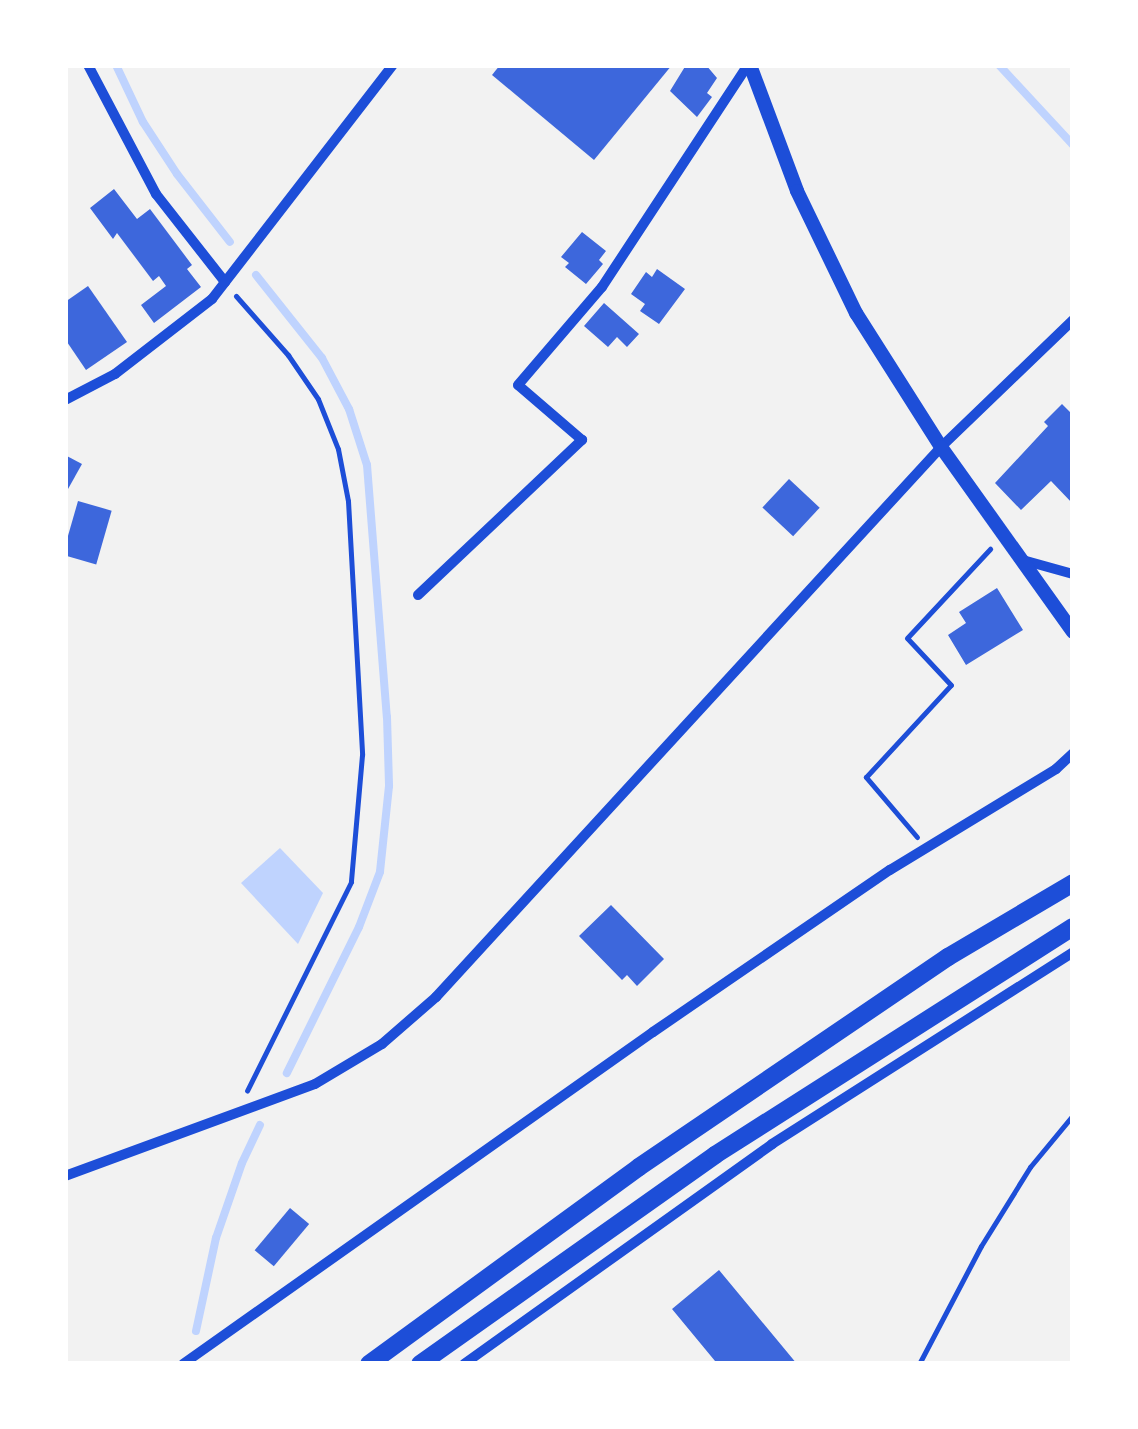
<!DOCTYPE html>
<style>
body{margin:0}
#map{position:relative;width:1138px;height:1429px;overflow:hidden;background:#f2f2f2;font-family:Lato,sans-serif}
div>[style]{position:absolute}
.water>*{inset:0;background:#bfd3fe}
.stream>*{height:8px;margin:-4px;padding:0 4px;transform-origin:4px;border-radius:4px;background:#bfd3fe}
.building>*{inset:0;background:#3d67dc;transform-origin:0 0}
.path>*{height:5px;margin:-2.5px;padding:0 2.5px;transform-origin:2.5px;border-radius:2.5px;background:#1d4ed8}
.minor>*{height:10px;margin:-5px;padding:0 5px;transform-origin:5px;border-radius:5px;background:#1d4ed8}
.secondary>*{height:14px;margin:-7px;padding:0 7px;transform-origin:7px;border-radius:7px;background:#1d4ed8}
.trunk>*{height:18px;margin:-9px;padding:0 9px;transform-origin:9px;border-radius:9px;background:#1d4ed8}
span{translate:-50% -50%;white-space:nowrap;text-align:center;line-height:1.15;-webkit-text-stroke:9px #fff;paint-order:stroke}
.frame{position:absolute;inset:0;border:68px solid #fff;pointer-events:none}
</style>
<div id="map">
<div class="water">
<div style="clip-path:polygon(280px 848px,323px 893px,298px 944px,241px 883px)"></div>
</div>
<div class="stream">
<div style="left:116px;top:65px;width:63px;rotate:64.7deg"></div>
<div style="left:143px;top:122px;width:62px;rotate:56.8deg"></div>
<div style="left:177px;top:174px;width:86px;rotate:52.1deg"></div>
<div style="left:999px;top:65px;width:109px;rotate:47.2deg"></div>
<div style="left:256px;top:275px;width:106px;rotate:51.5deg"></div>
<div style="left:322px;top:358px;width:58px;rotate:62.1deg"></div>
<div style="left:349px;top:409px;width:59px;rotate:72.2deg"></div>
<div style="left:367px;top:465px;width:253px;rotate:85.5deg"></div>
<div style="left:387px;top:717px;width:69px;rotate:88.3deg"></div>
<div style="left:389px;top:786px;width:86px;rotate:96deg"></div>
<div style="left:380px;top:872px;width:59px;rotate:110.9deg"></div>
<div style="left:359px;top:927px;width:163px;rotate:116.3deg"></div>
<div style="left:196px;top:1331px;width:95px;rotate:-77.9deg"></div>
<div style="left:216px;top:1238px;width:79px;rotate:-70.9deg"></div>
<div style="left:242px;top:1163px;width:42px;rotate:-64.7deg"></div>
</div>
<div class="building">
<div style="clip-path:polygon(500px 65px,672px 65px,594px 160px,492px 75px)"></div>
<div style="clip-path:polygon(686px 65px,706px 65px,717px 78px,707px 93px,712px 97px,697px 117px,670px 91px)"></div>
<div style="clip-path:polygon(114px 189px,137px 219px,150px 209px,192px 265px,187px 269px,201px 287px,154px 323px,141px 305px,166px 286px,159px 276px,153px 281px,117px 233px,113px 239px,90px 208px)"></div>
<div style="clip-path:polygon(582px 232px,606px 251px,599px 260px,603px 264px,586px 284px,565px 267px,569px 263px,561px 257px)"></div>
<div style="clip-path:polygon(657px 269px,685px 289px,659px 324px,640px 311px,645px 304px,631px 294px,646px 272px,652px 277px)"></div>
<div style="clip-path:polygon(88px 286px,127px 342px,86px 370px,65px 339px,65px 302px)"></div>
<div style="clip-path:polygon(604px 303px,639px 334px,627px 347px,617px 337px,608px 347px,584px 326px)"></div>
<div style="clip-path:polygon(1062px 404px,1073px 415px,1073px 504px,1051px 481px,1021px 510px,995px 483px,1048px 426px,1044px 422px)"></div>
<div style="clip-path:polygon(65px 455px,82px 464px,68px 489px,65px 487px)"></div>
<div style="left:789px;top:479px;width:42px;height:39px;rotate:43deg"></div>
<div style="left:78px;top:501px;width:35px;height:56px;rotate:16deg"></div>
<div style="clip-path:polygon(997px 588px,1023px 630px,966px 665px,948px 635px,966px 623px,959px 612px)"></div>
<div style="clip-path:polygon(611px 905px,664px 959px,637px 986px,627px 975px,622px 980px,579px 936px)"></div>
<div style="left:290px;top:1208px;width:25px;height:55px;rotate:40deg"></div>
<div style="clip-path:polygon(719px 1270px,797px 1364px,712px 1364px,715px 1361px,672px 1309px)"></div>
</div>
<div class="path">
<div style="left:236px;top:296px;width:79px;rotate:48.6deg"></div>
<div style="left:288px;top:355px;width:53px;rotate:55.7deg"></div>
<div style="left:318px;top:399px;width:54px;rotate:68.2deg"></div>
<div style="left:338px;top:449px;width:53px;rotate:79.1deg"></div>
<div style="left:348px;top:501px;width:254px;rotate:86.8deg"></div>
<div style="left:362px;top:755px;width:127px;rotate:95deg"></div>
<div style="left:351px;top:882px;width:233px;rotate:116.5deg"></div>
<div style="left:917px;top:837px;width:79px;rotate:-130.4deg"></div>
<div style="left:866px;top:777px;width:125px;rotate:-47.3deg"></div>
<div style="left:951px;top:685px;width:64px;rotate:-133.1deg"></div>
<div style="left:907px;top:638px;width:122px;rotate:-47deg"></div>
<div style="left:919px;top:1364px;width:133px;rotate:-62.3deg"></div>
<div style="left:981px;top:1246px;width:93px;rotate:-58.2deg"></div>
<div style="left:1030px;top:1167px;width:67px;rotate:-50.4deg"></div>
</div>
<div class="minor">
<div style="left:88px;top:65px;width:146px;rotate:62.2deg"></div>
<div style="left:156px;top:194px;width:112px;rotate:51.9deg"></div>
<div style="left:65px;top:400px;width:56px;rotate:-27.5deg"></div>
<div style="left:115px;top:374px;width:123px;rotate:-37.7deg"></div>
<div style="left:212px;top:299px;width:296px;rotate:-52.3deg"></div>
<div style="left:1019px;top:559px;width:56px;rotate:15.5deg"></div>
<div style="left:418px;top:595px;width:226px;rotate:-43.4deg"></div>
<div style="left:582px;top:440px;width:84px;rotate:-139.3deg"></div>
<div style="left:518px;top:385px;width:129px;rotate:-49.4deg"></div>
<div style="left:602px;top:287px;width:266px;rotate:-56.7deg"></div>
<div style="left:65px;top:1176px;width:266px;rotate:-20.2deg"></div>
<div style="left:315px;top:1084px;width:78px;rotate:-30.8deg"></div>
<div style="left:382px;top:1044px;width:72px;rotate:-41deg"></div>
<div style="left:436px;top:997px;width:747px;rotate:-47.44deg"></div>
<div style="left:941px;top:447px;width:183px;rotate:-43.9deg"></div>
<div style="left:183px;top:1364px;width:575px;rotate:-35.24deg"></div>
<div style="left:653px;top:1032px;width:287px;rotate:-34.4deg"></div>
<div style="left:890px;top:870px;width:194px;rotate:-31.3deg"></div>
<div style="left:1056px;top:769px;width:23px;rotate:-43deg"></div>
<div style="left:464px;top:1364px;width:379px;rotate:-35.5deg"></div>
<div style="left:772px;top:1144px;width:357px;rotate:-32.5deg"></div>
</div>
<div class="secondary">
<div style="left:750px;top:65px;width:134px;rotate:69.5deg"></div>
<div style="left:797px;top:191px;width:136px;rotate:64.2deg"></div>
<div style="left:856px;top:313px;width:159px;rotate:57.6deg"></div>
<div style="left:941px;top:447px;width:227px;rotate:54.5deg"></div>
</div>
<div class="trunk">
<div style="left:369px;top:1364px;width:334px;rotate:-36.1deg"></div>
<div style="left:639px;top:1167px;width:374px;rotate:-34.2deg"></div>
<div style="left:948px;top:957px;width:145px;rotate:-30.6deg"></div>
<div style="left:420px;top:1364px;width:362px;rotate:-35.3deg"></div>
<div style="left:715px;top:1155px;width:424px;rotate:-32.5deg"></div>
</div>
<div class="frame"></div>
</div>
